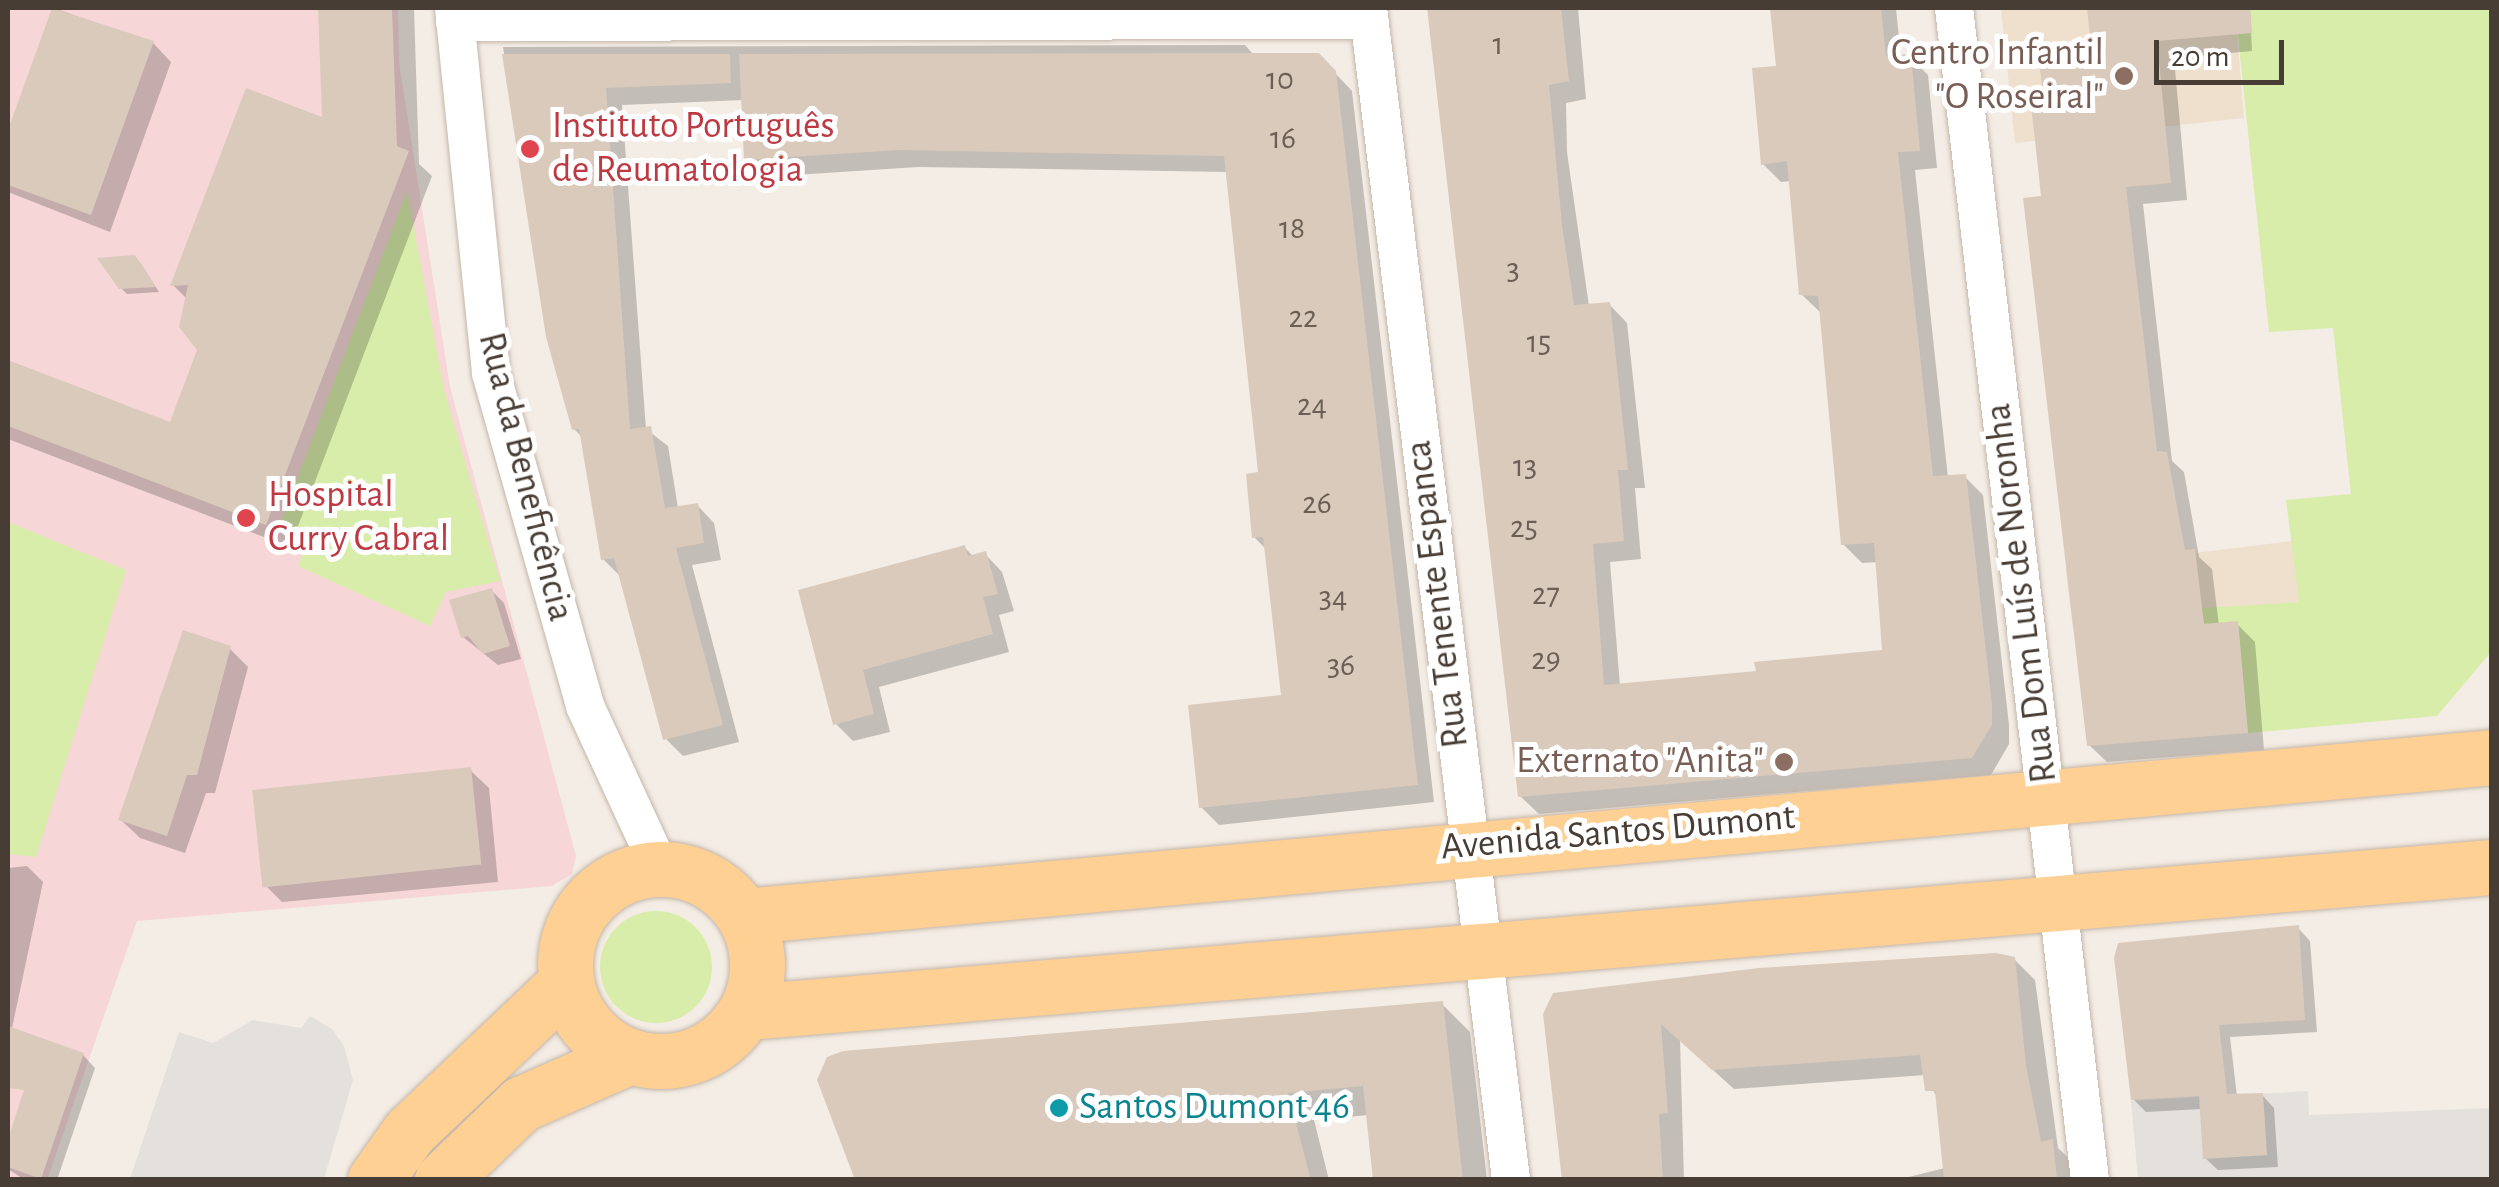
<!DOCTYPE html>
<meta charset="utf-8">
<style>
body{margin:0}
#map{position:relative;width:2499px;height:1187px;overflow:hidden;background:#f4ede5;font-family:"Alegreya Sans",sans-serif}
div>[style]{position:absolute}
.education>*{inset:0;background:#efe0cd;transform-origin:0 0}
.medical>*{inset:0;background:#f6d6d7}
.green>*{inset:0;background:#d8eda9}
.round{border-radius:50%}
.parking>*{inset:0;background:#e4e1dd}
.shadow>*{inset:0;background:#0003}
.building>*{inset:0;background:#dacabc;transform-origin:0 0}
.roads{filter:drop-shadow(0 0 2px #c4b6a9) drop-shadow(0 0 2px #c4b6a9)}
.minor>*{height:38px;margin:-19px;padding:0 19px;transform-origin:19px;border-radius:19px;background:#fff}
.primary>*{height:55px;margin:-27.5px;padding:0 27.5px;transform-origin:27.5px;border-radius:27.5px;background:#ffd093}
.primary>.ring{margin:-27.5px;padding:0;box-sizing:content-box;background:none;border:55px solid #ffd093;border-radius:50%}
.dots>*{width:28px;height:28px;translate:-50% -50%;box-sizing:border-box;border:5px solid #fff;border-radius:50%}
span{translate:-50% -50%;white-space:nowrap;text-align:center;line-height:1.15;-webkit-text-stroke:10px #fff;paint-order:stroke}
.number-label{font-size:32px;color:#6c6056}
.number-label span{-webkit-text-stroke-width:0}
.education-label{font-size:38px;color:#785e54}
.right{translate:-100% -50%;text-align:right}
.health-label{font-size:38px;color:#be3a42}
.left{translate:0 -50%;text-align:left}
.street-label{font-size:38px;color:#473d34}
.culture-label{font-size:38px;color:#0d838f}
.frame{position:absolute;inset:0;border:10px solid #473d34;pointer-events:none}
.scale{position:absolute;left:2154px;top:40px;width:130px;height:45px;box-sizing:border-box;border:5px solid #473d34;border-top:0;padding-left:12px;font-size:30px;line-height:35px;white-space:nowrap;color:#473d34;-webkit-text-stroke:8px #fff;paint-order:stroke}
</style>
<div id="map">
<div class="education">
<div style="clip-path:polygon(2001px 8px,2235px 8px,2244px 118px,2015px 143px)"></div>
<div style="left:2292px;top:541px;width:61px;height:228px;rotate:83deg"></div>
</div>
<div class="medical">
<div style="clip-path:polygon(8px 8px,398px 8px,399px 62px,450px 387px,576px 856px,572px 874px,552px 886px,137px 921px,47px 1180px,8px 1179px)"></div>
</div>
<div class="green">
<div style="clip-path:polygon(2235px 8px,2491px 8px,2491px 652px,2437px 716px,2248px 733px,2238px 622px,2202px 624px,2202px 608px,2299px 602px,2286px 500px,2351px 494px,2333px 328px,2269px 332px)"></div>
<div style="clip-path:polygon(407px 191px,444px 390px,500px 581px,446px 592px,430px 626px,298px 566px,309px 537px,279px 526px)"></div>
<div style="clip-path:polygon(8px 522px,126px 570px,36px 857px,8px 854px)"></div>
<div class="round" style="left:600px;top:911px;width:112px;height:112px"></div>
</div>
<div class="parking">
<div style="clip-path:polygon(310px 1016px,332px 1029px,344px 1046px,353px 1080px,324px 1179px,130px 1179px,179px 1032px,213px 1043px,253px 1020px,301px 1028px)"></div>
<div style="clip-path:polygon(2308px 1091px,2309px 1115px,2491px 1108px,2491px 1179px,2138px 1179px,2131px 1101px)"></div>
</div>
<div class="shadow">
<div style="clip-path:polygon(54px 8px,153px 43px,171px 62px,110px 232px,8px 192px,8px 138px)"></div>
<div style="clip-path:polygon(321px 8px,414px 8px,419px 164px,432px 176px,290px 547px,8px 439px,8px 362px,172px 425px,199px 349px,187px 299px,173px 285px,325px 121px)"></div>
<div style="clip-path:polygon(1429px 8px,1578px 8px,1586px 99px,1566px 103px,1567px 152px,1589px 306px,1609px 304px,1627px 323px,1645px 488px,1635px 488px,1641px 559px,1610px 562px,1620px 686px,1759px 674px,1884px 652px,1878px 562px,1862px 563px,1843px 544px,1820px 312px,1801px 294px,1791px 181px,1781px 182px,1763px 164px,1779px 68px,1773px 8px,1896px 8px,1901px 58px,1910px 57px,1928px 75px,1937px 168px,1915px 170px,1948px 478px,1965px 477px,1983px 495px,2009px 725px,2009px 744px,1991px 775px,1539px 814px,1520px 796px)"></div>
<div style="clip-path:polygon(2089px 8px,2250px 8px,2252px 51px,2174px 58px,2187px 200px,2143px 204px,2172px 461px,2184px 472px,2199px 557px,2212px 569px,2219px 626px,2237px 624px,2255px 642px,2264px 750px,2107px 762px,2089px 745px,2043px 199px,2045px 96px,2093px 50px)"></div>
<div style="clip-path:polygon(1245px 45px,1254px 55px,1318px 55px,1352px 91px,1434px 802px,1219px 825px,1201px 807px,1284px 697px,1267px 550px,1254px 537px,1261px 475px,1228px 172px,918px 167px,764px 177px,746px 159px,744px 100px,622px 105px,646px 429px,668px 446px,678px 508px,697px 505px,714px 523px,721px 560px,692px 565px,739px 742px,683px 756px,666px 739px,622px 578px,603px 559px,584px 439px,574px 429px,549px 336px,503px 47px)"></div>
<div style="clip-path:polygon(134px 257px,141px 264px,159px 292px,127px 294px,121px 288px)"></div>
<div style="clip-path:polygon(965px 548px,974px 557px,985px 554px,1002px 572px,1014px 611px,999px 615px,1009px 652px,879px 687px,890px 732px,853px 741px,835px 723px,801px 592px)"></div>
<div style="clip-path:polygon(491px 590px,504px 603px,521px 659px,498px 665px,463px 637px)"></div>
<div style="clip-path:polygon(230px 649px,248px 667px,215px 793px,206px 793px,185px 853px,140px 838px,121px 820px)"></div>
<div style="clip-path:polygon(470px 770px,489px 788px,498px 882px,282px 902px,264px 884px)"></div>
<div style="clip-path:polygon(27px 866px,43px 882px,8px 1047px,8px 868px)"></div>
<div style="clip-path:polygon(2298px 928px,2310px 941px,2317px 1032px,2230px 1037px,2237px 1096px,2262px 1095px,2274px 1108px,2278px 1167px,2218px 1170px,2205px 1158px,2202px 1109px,2146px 1112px,2133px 1099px)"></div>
<div style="clip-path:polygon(2014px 959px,2035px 980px,2058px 1148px,2073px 1162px,2074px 1180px,1896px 1180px,1945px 1168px,1939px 1101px,1925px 1075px,1734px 1089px,1680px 1040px,1684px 1180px,1565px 1180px,1549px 1001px,1760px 970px)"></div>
<div style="clip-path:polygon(1442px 1004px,1470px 1032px,1487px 1180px,1376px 1180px,1369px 1115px,1314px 1120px,1329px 1180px,859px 1180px)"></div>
<div style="clip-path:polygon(43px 1041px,83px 1055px,95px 1068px,57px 1180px,25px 1180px,8px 1169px,8px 1147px)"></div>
</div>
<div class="building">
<div style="clip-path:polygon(52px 8px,154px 41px,91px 215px,8px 185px,8px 130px)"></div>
<div style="clip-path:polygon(318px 8px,392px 8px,397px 146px,409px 151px,266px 525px,8px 426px,8px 360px,170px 422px,197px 350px,179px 327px,188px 285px,170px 286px,246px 88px,322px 117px)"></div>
<div style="clip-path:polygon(1427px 8px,1561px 8px,1569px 81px,1549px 85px,1562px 225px,1574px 305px,1610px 302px,1628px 470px,1618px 470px,1624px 541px,1593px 544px,1604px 685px,1756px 671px,1754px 662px,1882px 650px,1874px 543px,1841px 545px,1818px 296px,1799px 295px,1787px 161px,1761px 165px,1752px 68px,1776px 66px,1770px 8px,1881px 8px,1886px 56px,1911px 54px,1920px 151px,1898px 152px,1933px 476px,1966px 474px,1992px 705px,1992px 725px,1972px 758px,1518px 797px)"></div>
<div style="clip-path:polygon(2087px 8px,2250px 8px,2252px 33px,2157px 41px,2171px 183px,2126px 187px,2157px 451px,2167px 452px,2185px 550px,2195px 549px,2204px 624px,2238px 621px,2248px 733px,2087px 746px,2023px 198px,2041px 196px,2030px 95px,2043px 94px,2040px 69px,2069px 66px,2067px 50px,2091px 48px)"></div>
<div style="clip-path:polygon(1319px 53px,1336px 71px,1418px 785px,1199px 808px,1188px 705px,1281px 695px,1263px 537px,1252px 538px,1246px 474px,1258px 472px,1224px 156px,899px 150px,744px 160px,739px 54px)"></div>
<div style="clip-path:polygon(502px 54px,730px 54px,731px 83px,606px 88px,630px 429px,651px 426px,665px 508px,698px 503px,704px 543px,676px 548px,723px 725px,663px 740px,614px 558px,601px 560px,579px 429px,572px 430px,546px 337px)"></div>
<div style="clip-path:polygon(135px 255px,156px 287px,119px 289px,97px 258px)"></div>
<div style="clip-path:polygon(965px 545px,968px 556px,986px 551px,998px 594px,983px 597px,993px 634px,863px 670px,874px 714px,833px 725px,798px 590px)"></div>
<div style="clip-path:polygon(492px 588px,510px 646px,483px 654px,468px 636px,461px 638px,449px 600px)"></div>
<div style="clip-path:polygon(183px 630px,231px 646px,197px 775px,187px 775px,167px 836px,118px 820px)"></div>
<div style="left:471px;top:767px;width:98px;height:220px;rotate:84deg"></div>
<div style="clip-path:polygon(2299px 925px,2305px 1020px,2219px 1025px,2227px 1094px,2263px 1093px,2267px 1155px,2203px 1159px,2199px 1096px,2131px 1100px,2114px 958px,2118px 943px)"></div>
<div style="clip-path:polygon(1996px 953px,2015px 957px,2026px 1065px,2041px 1142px,2053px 1139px,2057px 1180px,1944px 1180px,1935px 1091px,1925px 1091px,1920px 1055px,1712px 1070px,1661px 1024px,1668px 1113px,1659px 1114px,1663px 1180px,1562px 1180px,1543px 1014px,1553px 993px,1759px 968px)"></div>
<div style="clip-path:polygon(1443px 1001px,1463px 1180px,1373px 1180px,1363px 1086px,1288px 1093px,1311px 1180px,855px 1180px,817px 1080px,827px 1057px,843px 1051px)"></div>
<div style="clip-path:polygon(8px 1026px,84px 1053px,41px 1179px,8px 1167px,8px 1139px,24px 1090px,8px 1088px)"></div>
</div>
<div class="roads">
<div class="minor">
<div style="left:454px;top:8px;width:367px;rotate:84.2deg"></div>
<div style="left:491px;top:373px;width:346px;rotate:74.2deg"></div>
<div style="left:585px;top:706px;width:179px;rotate:65.2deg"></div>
<div style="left:1368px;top:8px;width:1181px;rotate:83.04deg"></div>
<div style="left:1954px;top:8px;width:1180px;rotate:83.38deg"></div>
<div style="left:455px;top:22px;width:914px;rotate:-0.13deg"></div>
</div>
<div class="primary">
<div class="ring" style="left:565px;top:869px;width:137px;height:137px"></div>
<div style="left:745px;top:916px;width:1754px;rotate:-5.2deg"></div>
<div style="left:746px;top:1012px;width:1752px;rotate:-4.75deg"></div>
<div style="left:375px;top:1180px;width:59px;rotate:-54.7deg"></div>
<div style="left:409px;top:1132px;width:216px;rotate:-43.5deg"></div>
<div style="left:442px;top:1180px;width:110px;rotate:-43.9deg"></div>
<div style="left:521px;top:1104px;width:119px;rotate:-23.8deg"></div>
</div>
</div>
<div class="dots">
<div style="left:2124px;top:76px;background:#8d6e63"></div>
<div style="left:530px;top:149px;background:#e0444e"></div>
<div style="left:246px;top:518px;background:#e0444e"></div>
<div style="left:1784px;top:762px;background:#8d6e63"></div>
<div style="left:1059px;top:1108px;background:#0f9aa8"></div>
</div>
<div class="number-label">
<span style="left:1498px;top:44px">1</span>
<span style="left:1280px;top:79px">10</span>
<span style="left:1283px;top:138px">16</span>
<span style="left:1292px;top:228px">18</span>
<span style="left:1513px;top:269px">3</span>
<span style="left:1303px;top:317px">22</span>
<span style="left:1539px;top:342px">15</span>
<span style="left:1312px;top:405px">24</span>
<span style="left:1525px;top:466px">13</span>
<span style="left:1317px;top:503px">26</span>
<span style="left:1524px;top:527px">25</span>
<span style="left:1546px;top:594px">27</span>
<span style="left:1333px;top:597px">34</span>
<span style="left:1546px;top:659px">29</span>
<span style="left:1341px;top:665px">36</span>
</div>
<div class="education-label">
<span class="right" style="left:2104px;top:76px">Centro Infantil<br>"O Roseiral"</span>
<span class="right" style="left:1764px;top:762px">Externato "Anita"</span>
</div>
<div class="health-label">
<span class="left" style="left:552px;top:149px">Instituto Português<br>de Reumatologia</span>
<span class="left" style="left:268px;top:518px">Hospital<br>Curry Cabral</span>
</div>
<div class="street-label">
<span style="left:525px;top:477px;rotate:76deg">Rua da Beneficência</span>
<span style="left:2022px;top:593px;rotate:-97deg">Rua Dom Luís de Noronha</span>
<span style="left:1438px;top:594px;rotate:-97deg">Rua Tenente Espanca</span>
<span style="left:1618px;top:833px;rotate:-5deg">Avenida Santos Dumont</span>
</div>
<div class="culture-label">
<span class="left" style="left:1079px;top:1108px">Santos Dumont 46</span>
</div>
<div class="frame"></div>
<div class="scale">20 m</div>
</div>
